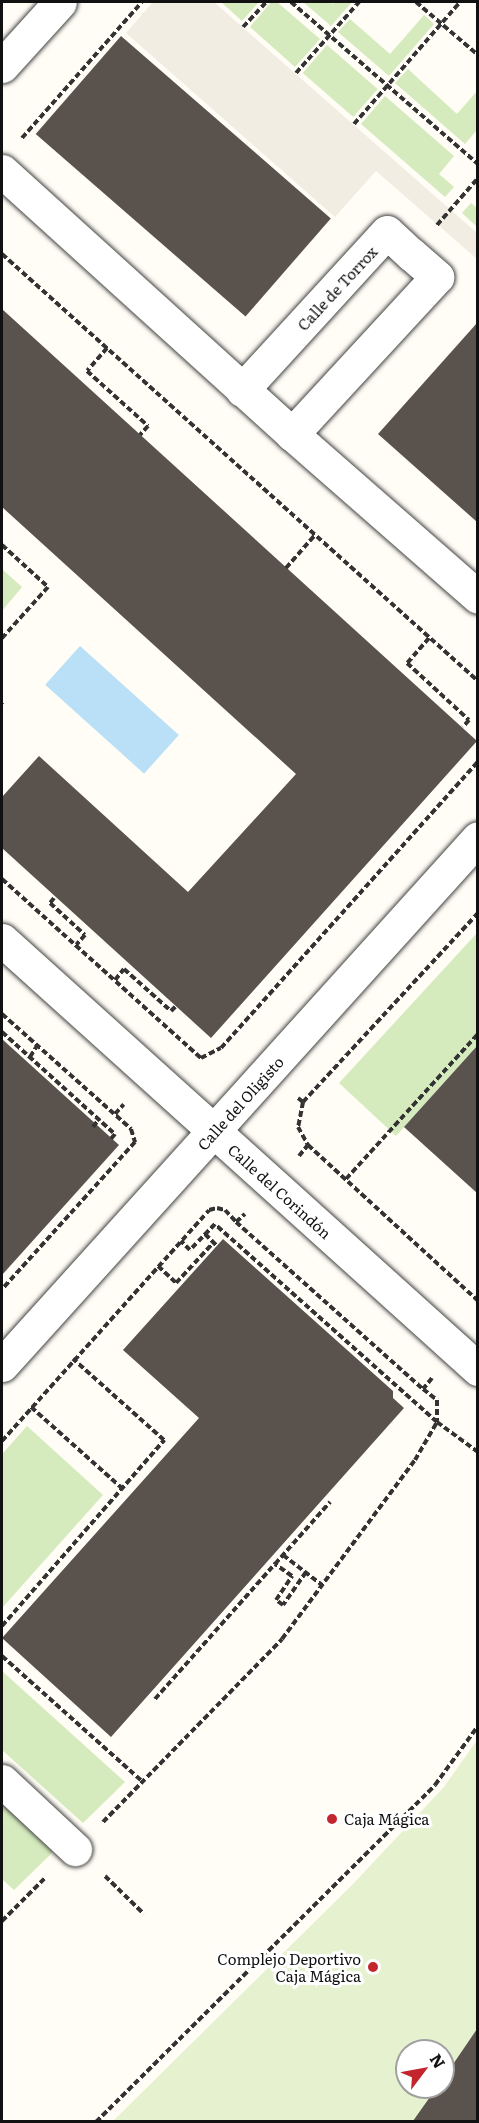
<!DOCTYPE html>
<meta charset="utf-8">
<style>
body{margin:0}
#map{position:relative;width:479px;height:2123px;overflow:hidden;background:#fffdf5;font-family:Literata,serif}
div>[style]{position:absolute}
.green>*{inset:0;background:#d5ebbd;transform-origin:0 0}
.pitch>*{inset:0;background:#e6f2cf}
.plaza>*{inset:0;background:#f1ede2}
.water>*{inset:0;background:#b9e0f7;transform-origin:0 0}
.building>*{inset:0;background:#5a524d;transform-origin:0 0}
.path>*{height:4px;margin-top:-2px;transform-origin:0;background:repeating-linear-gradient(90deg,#333 0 6px,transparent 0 9px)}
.roads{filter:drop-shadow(0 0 2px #444) drop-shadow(0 0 2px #444)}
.minor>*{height:33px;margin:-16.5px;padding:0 16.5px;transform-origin:16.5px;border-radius:16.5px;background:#fff}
.dots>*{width:16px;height:16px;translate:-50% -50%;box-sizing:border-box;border:3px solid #fff;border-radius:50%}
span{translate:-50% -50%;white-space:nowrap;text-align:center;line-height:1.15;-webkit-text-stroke:6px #fff;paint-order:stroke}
.street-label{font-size:15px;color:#111}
.poi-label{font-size:15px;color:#111}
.left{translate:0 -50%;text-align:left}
.right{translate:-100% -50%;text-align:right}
.frame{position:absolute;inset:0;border:3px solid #111;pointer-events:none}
.north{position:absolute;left:395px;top:2039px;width:60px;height:60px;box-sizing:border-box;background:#fff;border:2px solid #a0a0a0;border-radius:50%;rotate:58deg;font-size:16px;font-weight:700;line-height:24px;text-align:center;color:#111}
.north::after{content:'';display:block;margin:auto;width:21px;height:27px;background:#c4262e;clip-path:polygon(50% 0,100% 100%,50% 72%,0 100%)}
</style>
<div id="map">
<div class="green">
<div style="clip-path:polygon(221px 2px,259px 2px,242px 21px)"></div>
<div style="clip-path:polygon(271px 2px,277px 2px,320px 39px,295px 67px,250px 27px)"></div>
<div style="clip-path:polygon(303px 2px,329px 2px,333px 4px,335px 2px,352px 2px,331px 26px)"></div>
<div style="clip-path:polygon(424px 15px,434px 24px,389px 76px,338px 32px,350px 19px,390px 54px)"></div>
<div style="left:327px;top:45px;width:67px;height:37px;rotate:41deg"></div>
<div style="clip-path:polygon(408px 69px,457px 114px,477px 91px,477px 130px,465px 144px,395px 83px)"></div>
<div style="clip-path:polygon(385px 96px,454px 156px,439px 174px,454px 187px,445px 197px,361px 124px)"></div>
<div style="clip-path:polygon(471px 203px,477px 208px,477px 227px,462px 213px)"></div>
<div style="clip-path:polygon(2px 569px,22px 587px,2px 611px)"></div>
<div style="clip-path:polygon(477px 933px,477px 1046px,396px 1136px,339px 1083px)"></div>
<div style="clip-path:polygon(27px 1426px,103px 1495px,2px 1608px,2px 1454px)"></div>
<div style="clip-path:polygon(2px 1671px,125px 1782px,83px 1823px,2px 1750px)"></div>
<div style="clip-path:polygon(2px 1800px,56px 1849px,14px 1890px,2px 1879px)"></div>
</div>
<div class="pitch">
<div style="clip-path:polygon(evenodd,477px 1740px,477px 2121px,112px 2122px,353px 1884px,444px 1787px,477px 1740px,407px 2051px,443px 2051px,443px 2087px,407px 2087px,407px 2051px)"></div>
</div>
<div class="plaza">
<div style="clip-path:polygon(153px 2px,214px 2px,477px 233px,477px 259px,376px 171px,335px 217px,126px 33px)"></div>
</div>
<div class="water">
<div style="left:80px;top:646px;width:133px;height:52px;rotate:42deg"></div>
</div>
<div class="building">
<div style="left:121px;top:36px;width:278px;height:130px;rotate:41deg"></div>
<div style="clip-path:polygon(2px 309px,477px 741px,211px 1038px,2px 848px,2px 797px,39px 756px,188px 892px,296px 774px,2px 507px)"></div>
<div style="clip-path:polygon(477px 323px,477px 522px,378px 434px)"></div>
<div style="clip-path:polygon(2px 1039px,119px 1145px,2px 1275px)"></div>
<div style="clip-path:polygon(477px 1046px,477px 1193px,404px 1127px)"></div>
<div style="clip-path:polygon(223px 1239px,393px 1391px,393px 1398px,404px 1408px,111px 1737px,2px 1638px,199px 1418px,123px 1350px)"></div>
<div style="clip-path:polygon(477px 2029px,477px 2121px,413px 2121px,437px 2087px,443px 2087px,443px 2079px)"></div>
</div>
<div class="path">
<div style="left:291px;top:2px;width:247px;rotate:40.9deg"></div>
<div style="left:416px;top:2px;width:82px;rotate:40.5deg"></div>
<div style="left:243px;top:27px;width:34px;rotate:-47deg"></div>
<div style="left:296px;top:73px;width:95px;rotate:-48.4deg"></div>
<div style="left:354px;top:124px;width:162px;rotate:-49deg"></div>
<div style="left:22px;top:138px;width:181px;rotate:-48.6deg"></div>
<div style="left:437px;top:225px;width:62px;rotate:-48.9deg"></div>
<div style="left:2px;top:254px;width:639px;rotate:41.89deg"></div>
<div style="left:107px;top:348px;width:30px;rotate:131deg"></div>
<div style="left:87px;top:371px;width:82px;rotate:42deg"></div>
<div style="left:148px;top:426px;width:12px;rotate:132deg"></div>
<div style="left:2px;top:545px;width:62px;rotate:42.4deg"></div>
<div style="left:48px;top:587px;width:69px;rotate:132deg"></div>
<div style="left:286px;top:568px;width:44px;rotate:-48.7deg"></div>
<div style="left:429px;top:638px;width:33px;rotate:131deg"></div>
<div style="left:407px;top:663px;width:84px;rotate:42.6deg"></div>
<div style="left:469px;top:720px;width:9px;rotate:131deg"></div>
<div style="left:2px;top:704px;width:1px;rotate:45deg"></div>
<div style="left:2px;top:879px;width:268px;rotate:42deg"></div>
<div style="left:201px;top:1058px;width:22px;rotate:-27deg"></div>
<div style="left:221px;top:1048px;width:385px;rotate:-48.1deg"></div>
<div style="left:54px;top:898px;width:6px;rotate:129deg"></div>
<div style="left:50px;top:903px;width:47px;rotate:42.4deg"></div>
<div style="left:85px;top:935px;width:13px;rotate:132deg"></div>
<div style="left:115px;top:980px;width:14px;rotate:-51deg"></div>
<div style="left:124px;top:969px;width:63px;rotate:41.8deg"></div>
<div style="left:171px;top:1011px;width:6px;rotate:-45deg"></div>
<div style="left:2px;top:1014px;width:173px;rotate:41.7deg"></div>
<div style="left:131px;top:1129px;width:14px;rotate:73deg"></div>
<div style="left:135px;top:1142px;width:198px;rotate:132.1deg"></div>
<div style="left:2px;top:1032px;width:152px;rotate:42.1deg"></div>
<div style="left:115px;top:1134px;width:8px;rotate:130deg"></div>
<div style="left:30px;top:1057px;width:13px;rotate:-58deg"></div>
<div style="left:298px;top:1098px;width:6px;rotate:39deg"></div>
<div style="left:303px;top:1102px;width:258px;rotate:-47.2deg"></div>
<div style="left:303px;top:1102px;width:25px;rotate:101deg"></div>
<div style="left:298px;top:1127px;width:21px;rotate:61deg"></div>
<div style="left:308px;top:1145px;width:231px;rotate:42.5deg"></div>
<div style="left:115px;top:1114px;width:13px;rotate:-48deg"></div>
<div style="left:93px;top:1127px;width:10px;rotate:-53deg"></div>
<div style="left:299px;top:1156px;width:14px;rotate:-51deg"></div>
<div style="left:346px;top:1179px;width:196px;rotate:-47.7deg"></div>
<div style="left:236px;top:1222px;width:251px;rotate:41.8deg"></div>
<div style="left:205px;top:1234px;width:17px;rotate:45deg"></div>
<div style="left:158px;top:1266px;width:25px;rotate:43deg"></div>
<div style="left:176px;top:1283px;width:54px;rotate:-47.2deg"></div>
<div style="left:432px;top:1378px;width:14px;rotate:129deg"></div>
<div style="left:423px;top:1389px;width:18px;rotate:38deg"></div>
<div style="left:437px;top:1400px;width:22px;rotate:90deg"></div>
<div style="left:437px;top:1422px;width:51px;rotate:36.2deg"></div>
<div style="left:31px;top:1407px;width:122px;rotate:41.7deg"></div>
<div style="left:2px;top:1441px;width:310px;rotate:-48.1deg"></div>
<div style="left:209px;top:1210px;width:8px;rotate:-14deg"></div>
<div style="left:217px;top:1208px;width:8px;rotate:14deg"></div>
<div style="left:225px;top:1210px;width:16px;rotate:47deg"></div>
<div style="left:236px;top:1222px;width:12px;rotate:-42deg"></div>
<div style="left:283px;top:1555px;width:49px;rotate:37.6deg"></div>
<div style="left:306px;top:1572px;width:40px;rotate:124.9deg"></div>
<div style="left:283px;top:1605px;width:9px;rotate:-144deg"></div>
<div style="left:276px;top:1600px;width:29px;rotate:-56deg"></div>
<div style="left:292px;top:1576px;width:21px;rotate:-145deg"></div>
<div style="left:275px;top:1564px;width:83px;rotate:-48.4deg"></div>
<div style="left:2px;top:1626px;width:247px;rotate:-48.9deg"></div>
<div style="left:164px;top:1440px;width:122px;rotate:-138.3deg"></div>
<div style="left:2px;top:1656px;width:189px;rotate:41.8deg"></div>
<div style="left:155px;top:1699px;width:181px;rotate:-48.4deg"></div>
<div style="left:103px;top:1822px;width:256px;rotate:-45.6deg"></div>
<div style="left:282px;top:1639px;width:223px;rotate:-53.4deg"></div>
<div style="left:415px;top:1460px;width:44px;rotate:-59.9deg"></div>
<div style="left:437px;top:1422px;width:297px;rotate:-138.3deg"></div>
<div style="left:215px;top:1224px;width:36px;rotate:134deg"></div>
<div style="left:190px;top:1250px;width:13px;rotate:-135deg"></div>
<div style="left:105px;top:1876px;width:54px;rotate:44.3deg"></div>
<div style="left:2px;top:1921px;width:62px;rotate:-45deg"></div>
<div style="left:96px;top:2122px;width:478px;rotate:-44.8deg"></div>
<div style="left:435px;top:1785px;width:73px;rotate:-53.9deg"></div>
</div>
<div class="roads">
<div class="minor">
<div style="left:2px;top:66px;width:86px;rotate:-47.8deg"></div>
<div style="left:2px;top:171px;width:391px;rotate:42.2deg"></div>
<div style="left:292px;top:434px;width:247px;rotate:41.2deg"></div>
<div style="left:242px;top:390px;width:214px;rotate:-47.5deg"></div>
<div style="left:387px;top:232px;width:33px;rotate:43deg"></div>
<div style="left:411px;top:254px;width:35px;rotate:41deg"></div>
<div style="left:437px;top:277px;width:214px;rotate:132.7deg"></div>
<div style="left:2px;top:940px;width:641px;rotate:42.03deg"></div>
<div style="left:2px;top:1365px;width:710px;rotate:-47.91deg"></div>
<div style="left:2px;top:1781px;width:100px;rotate:43deg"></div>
</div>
</div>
<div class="dots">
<div style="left:332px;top:1819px;background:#c4262e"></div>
<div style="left:373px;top:1967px;background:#c4262e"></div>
</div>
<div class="street-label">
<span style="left:337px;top:288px;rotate:-47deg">Calle de Torrox</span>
<span style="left:240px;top:1103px;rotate:-48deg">Calle del Oligisto</span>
<span style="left:280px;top:1191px;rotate:42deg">Calle del Corindón</span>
</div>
<div class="poi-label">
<span class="left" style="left:344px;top:1819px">Caja Mágica</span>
<span class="right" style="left:361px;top:1967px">Complejo Deportivo<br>Caja Mágica</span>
</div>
<div class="frame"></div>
<div class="north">N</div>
</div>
